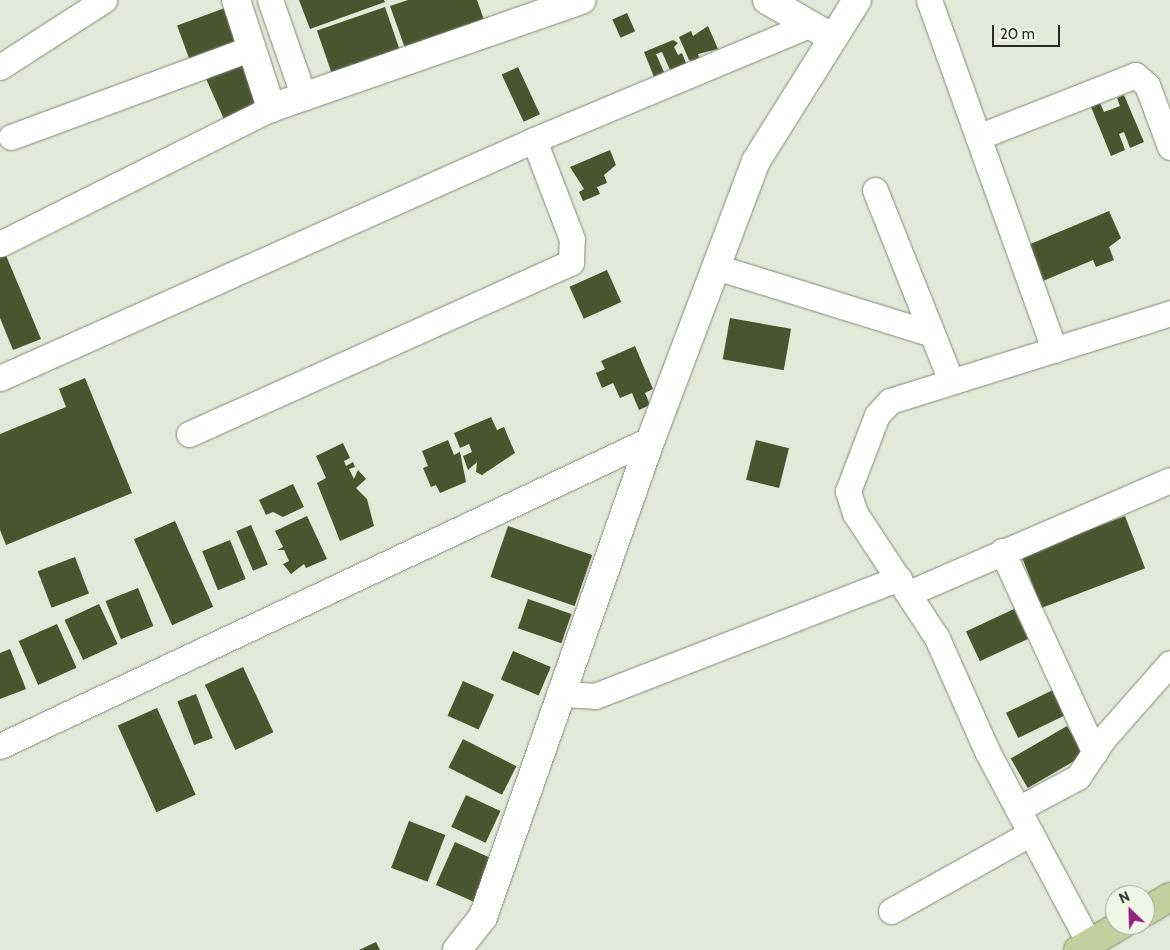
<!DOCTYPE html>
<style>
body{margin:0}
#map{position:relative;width:1170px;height:950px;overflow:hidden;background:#e3e9d8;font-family:Cabin,sans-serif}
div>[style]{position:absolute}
.building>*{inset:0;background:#49552e;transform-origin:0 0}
.roads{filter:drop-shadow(0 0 1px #828778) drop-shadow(0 0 1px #828778)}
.street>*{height:25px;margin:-12.5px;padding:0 12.5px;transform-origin:12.5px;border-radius:12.5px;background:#fff}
.secondary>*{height:28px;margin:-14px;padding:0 14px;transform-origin:14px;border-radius:14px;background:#fff}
.primary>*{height:28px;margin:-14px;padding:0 14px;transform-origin:14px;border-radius:14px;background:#c1d09c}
span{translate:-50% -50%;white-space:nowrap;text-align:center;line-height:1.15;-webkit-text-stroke:5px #f0f6e6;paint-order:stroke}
.north{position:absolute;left:1105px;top:885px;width:50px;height:50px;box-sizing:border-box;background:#f0f6e6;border:1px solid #a0a498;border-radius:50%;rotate:336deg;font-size:14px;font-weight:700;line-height:20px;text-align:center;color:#272923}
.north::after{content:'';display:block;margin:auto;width:18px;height:22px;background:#902284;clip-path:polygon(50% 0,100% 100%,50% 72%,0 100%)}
.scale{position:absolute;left:992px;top:25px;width:68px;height:22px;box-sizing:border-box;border:2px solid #272923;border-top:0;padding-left:6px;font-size:15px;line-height:18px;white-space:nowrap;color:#272923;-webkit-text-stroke:4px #f0f6e6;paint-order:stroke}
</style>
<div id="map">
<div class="building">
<div style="clip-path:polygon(299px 0,384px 0,385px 2px,310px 29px)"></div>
<div style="clip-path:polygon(408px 0,477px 0,485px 23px,406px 51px,390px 6px)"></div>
<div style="left:385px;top:7px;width:50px;height:72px;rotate:71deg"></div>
<div style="left:225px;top:8px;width:40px;height:51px;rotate:70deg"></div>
<div style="left:627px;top:13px;width:20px;height:16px;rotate:66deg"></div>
<div style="clip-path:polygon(708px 26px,718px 49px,698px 54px,700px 60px,695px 62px,689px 60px,679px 37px,691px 31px,693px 36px)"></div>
<div style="clip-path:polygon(673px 40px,678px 43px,674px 47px,678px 55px,682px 53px,686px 63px,670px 70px,662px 52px,656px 54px,664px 72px,654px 77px,644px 52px)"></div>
<div style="left:246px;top:58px;width:49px;height:45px;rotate:66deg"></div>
<div style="left:518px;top:67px;width:52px;height:18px;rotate:65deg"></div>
<div style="clip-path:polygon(1124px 95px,1144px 142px,1130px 148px,1124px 132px,1119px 134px,1125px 150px,1111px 156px,1091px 107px,1100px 103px,1104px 112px,1120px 106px,1117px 98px)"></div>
<div style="clip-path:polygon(610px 150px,616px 165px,604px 175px,607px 183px,597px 187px,600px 194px,583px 201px,579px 192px,584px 189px,570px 167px)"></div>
<div style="clip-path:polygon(1109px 211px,1121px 238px,1109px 247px,1114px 260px,1096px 267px,1093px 260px,1043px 281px,1028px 245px)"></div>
<div style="clip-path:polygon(5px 253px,41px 339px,13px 350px,0 318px,0 255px)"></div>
<div style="left:607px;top:270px;width:35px;height:41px;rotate:66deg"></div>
<div style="left:730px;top:318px;width:62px;height:42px;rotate:10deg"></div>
<div style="clip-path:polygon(635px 346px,653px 389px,645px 393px,650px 405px,639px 410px,632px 393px,620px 398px,613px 383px,602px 388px,596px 373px,605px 369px,601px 361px)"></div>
<div style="clip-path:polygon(85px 378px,132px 493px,6px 545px,0 530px,0 434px,66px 407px,59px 389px)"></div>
<div style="clip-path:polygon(491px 417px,497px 430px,504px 427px,515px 453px,482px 475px,476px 472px,477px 462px,468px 470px,463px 456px,472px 452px,469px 444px,460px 448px,454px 433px)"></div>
<div style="clip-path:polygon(448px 440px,454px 455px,460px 452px,466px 482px,440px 493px,436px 485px,431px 487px,423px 468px,428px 466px,422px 451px)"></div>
<div style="left:756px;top:440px;width:34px;height:41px;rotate:14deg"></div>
<div style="clip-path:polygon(343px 443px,350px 458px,344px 461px,346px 466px,353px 462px,355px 467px,349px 469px,354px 479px,358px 470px,366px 479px,356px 488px,367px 499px,374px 526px,340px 541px,317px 483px,326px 478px,316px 456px)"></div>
<div style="clip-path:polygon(293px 484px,304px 507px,283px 517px,273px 512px,266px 515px,259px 500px)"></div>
<div style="clip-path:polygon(307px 516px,327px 559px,306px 568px,304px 564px,291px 574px,283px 564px,289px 561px,284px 550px,277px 550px,283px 547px,275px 531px)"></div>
<div style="left:1125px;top:516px;width:56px;height:111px;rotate:69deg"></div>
<div style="left:175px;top:521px;width:94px;height:45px;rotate:66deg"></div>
<div style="left:251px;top:525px;width:43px;height:16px;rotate:67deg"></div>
<div style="left:508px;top:526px;width:89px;height:54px;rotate:19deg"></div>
<div style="left:230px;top:540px;width:42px;height:30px;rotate:68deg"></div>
<div style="left:75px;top:557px;width:39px;height:40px;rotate:69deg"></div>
<div style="left:138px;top:588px;width:41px;height:35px;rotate:68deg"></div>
<div style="left:528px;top:599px;width:46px;height:31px;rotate:19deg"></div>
<div style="left:99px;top:604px;width:44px;height:38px;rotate:65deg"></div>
<div style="left:1014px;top:609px;width:33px;height:53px;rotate:65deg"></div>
<div style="left:57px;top:624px;width:48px;height:42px;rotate:66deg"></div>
<div style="clip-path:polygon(10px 649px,26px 689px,0 699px,0 653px)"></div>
<div style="left:513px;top:651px;width:41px;height:31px;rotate:23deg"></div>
<div style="left:243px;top:667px;width:72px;height:42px;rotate:65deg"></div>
<div style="left:463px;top:681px;width:34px;height:38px;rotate:24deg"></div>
<div style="left:1059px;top:687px;width:28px;height:59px;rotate:64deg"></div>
<div style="left:196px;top:694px;width:47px;height:20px;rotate:69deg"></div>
<div style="left:157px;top:708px;width:95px;height:43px;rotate:66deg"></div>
<div style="left:1067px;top:726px;width:34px;height:65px;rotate:60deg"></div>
<div style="left:463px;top:739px;width:60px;height:32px;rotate:27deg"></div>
<div style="left:466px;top:795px;width:38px;height:35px;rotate:25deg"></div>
<div style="left:409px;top:821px;width:39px;height:50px;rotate:21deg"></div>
<div style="left:455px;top:842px;width:44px;height:47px;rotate:24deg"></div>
<div style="clip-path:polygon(376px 942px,380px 950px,359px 950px)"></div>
</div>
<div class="roads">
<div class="street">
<div style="left:270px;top:0;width:103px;rotate:70.7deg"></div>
<div style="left:929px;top:0;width:372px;rotate:70.3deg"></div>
<div style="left:0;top:67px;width:124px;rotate:-32.8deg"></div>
<div style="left:11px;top:137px;width:257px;rotate:-20.3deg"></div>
<div style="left:978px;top:137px;width:169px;rotate:-21.5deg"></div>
<div style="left:1135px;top:75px;width:16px;rotate:40deg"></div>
<div style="left:1147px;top:85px;width:66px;rotate:69.6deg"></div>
<div style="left:875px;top:190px;width:206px;rotate:68.3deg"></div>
<div style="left:0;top:244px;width:303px;rotate:-26.6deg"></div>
<div style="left:716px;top:267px;width:226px;rotate:17.2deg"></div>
<div style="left:0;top:378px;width:585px;rotate:-24.02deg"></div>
<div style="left:534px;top:140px;width:296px;rotate:-22.7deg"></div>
<div style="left:189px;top:434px;width:419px;rotate:-24.2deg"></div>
<div style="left:571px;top:262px;width:23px;rotate:-88deg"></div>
<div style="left:572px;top:239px;width:106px;rotate:-111deg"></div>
<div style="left:1002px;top:551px;width:222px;rotate:65.3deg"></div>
<div style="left:909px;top:593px;width:284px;rotate:-23.4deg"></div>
<div style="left:561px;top:694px;width:34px;rotate:3deg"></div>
<div style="left:595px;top:696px;width:326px;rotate:-21.2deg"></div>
<div style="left:0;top:746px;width:720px;rotate:-25.25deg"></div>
<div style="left:1018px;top:809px;width:68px;rotate:-28.1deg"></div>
<div style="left:1078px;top:777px;width:45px;rotate:-56.7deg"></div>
<div style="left:1103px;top:739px;width:101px;rotate:-48.6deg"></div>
<div style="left:891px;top:911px;width:160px;rotate:-29.1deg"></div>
<div style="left:1089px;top:943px;width:217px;rotate:-118deg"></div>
<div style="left:987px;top:751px;width:124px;rotate:-113.9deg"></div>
<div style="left:937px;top:638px;width:149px;rotate:-123.3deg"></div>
<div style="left:855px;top:513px;width:23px;rotate:-108deg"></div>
<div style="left:848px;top:491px;width:81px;rotate:-69.1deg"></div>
<div style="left:877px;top:415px;width:19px;rotate:-47deg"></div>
<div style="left:890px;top:401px;width:294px;rotate:-17.4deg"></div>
</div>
<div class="secondary">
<div style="left:236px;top:0;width:114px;rotate:72deg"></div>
<div style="left:271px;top:108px;width:329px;rotate:-19.2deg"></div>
<div style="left:767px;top:0;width:76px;rotate:29.9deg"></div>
<div style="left:457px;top:950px;width:42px;rotate:-51.8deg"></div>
<div style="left:483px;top:917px;width:507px;rotate:-70.64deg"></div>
<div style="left:651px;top:439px;width:297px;rotate:-69.3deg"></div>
<div style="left:756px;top:161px;width:190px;rotate:-57.9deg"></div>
</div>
<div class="primary">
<div style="left:1145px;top:912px;width:29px;rotate:-31deg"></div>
<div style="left:1078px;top:950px;width:50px;rotate:-30.2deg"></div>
</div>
</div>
<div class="north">N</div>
<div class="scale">20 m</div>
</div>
